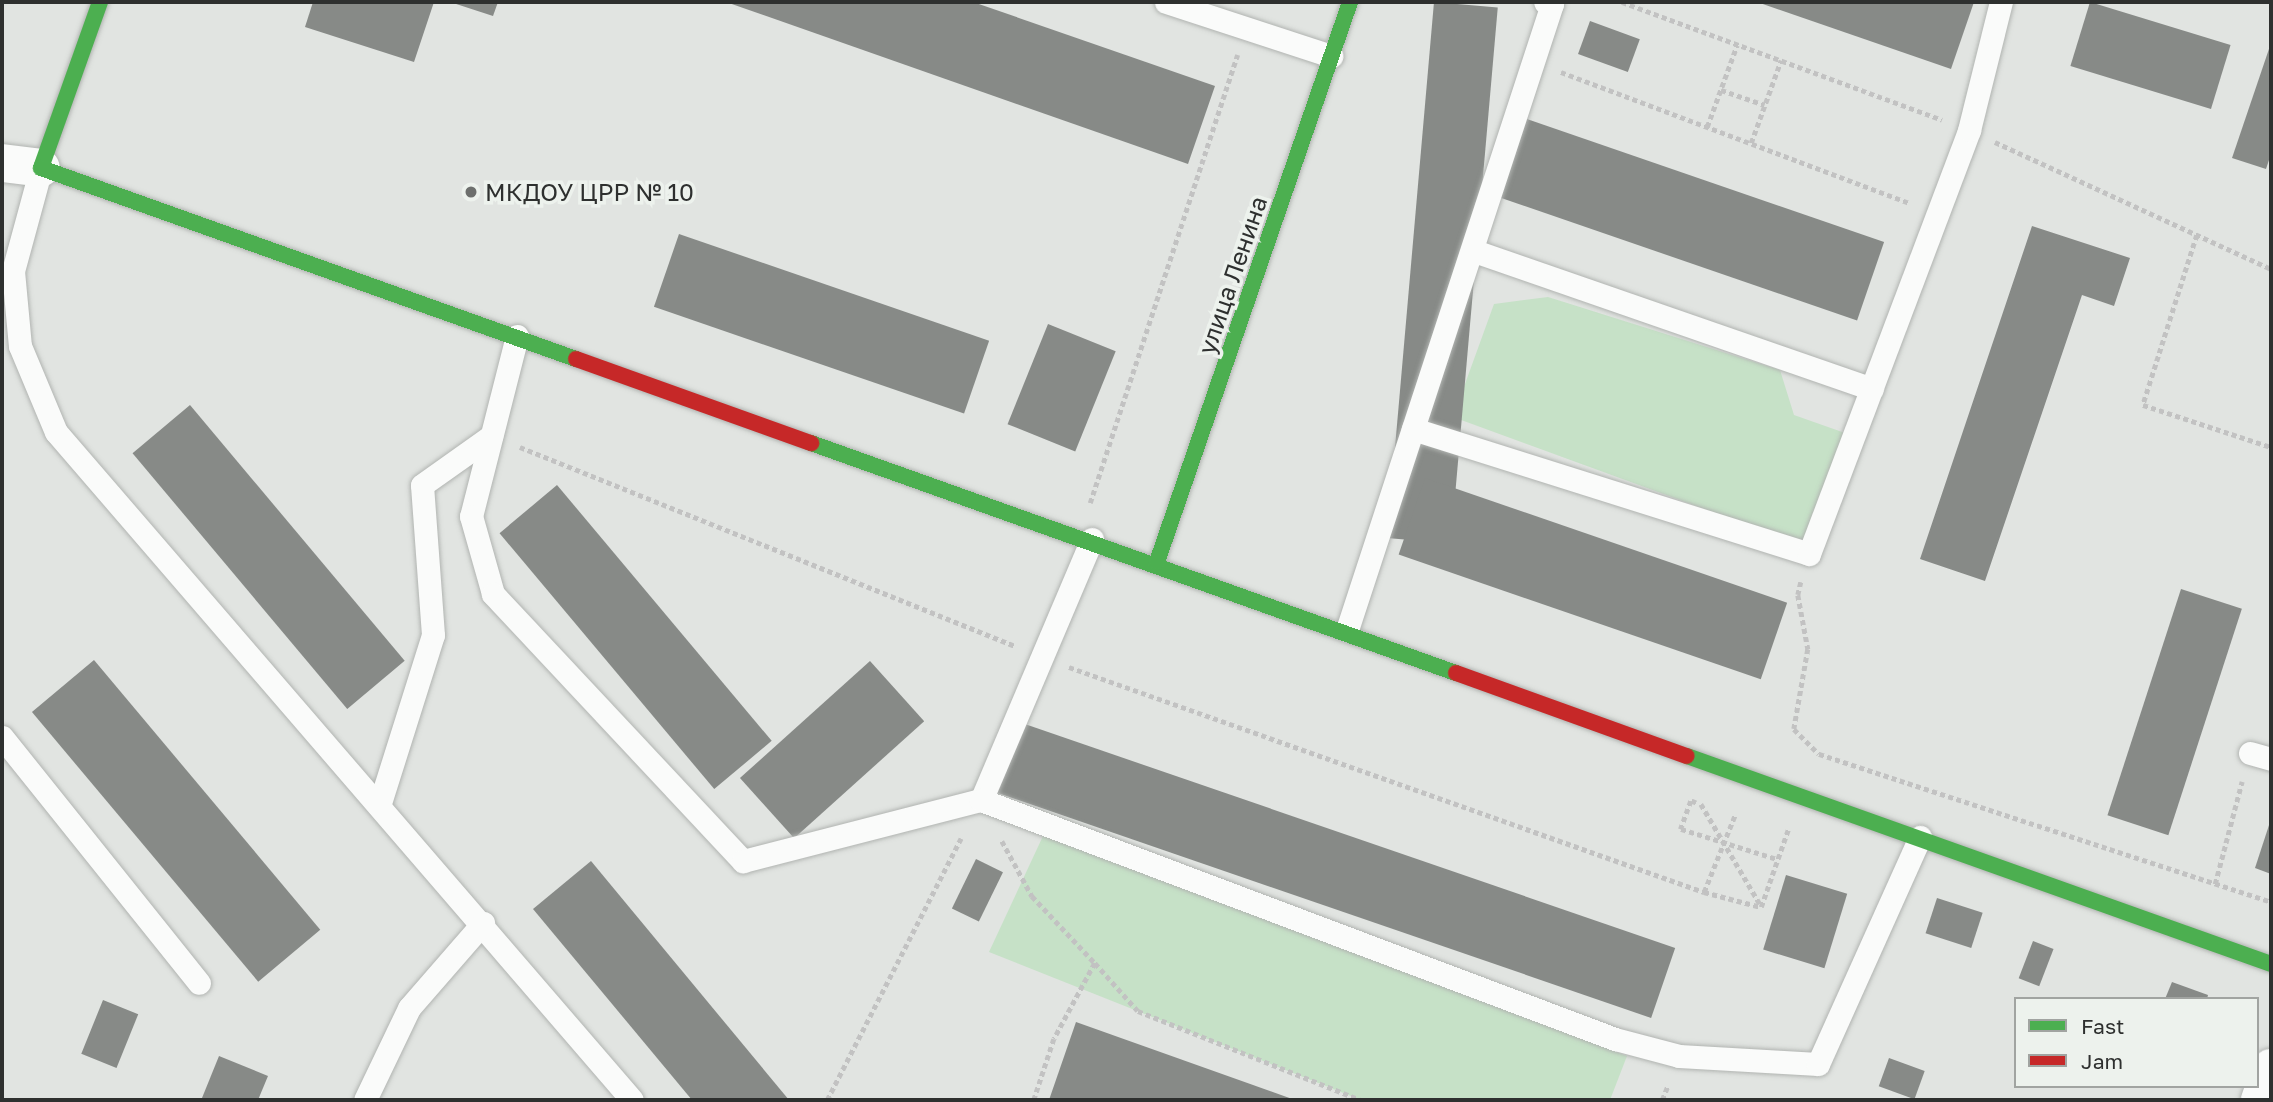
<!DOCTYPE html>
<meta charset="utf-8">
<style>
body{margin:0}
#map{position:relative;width:2273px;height:1102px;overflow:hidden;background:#e1e4e1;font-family:"Golos Text",sans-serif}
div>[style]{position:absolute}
.green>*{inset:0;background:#c6e1c7}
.building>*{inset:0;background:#878a87;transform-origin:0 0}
.path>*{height:4.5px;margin-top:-2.25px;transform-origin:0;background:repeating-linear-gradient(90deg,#c2c2c2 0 5px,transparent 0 8.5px)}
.roads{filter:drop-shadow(0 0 2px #b1b4b1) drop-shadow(0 0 2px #b1b4b1)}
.lane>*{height:23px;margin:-11.5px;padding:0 11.5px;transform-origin:11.5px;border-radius:11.5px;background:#fafbfa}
.street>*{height:38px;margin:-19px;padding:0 19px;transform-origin:19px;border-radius:19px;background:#fafbfa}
.fast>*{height:16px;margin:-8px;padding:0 8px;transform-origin:8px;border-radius:8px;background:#4caf50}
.jam>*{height:16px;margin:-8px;padding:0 8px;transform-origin:8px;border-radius:8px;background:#c62828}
.dots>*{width:19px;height:19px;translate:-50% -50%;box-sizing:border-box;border:4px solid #edf2ed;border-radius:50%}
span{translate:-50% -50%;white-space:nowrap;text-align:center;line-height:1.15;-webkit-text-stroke:7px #edf2ed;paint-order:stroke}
.poi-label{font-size:24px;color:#2e302f}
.left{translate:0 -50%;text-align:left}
.street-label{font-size:24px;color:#2e302f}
.frame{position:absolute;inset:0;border:4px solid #2e302f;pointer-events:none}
.legend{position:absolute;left:2014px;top:997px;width:245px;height:91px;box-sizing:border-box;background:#edf2ed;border:2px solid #a1a4a1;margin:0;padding:9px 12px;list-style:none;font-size:21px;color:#2e302f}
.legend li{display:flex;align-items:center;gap:14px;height:35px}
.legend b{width:35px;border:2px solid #a1a4a1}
</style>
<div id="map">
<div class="green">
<div style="clip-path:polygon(1548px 297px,1780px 370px,1794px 415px,1845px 433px,1803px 545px,1453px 417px,1494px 304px)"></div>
<div style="clip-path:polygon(1043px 836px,1627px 1056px,1610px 1100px,1361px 1100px,989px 952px)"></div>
</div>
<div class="building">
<div style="clip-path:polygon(313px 2px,434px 2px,414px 62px,305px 27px)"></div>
<div style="clip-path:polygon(450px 2px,498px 2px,493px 16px)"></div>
<div style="clip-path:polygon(726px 2px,973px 2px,1215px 86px,1188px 164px)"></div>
<div style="left:1434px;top:2px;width:64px;height:538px;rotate:5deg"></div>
<div style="clip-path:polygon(1757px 2px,1974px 2px,1951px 69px)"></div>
<div style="left:2090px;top:2px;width:147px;height:67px;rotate:17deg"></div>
<div style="left:1590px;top:21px;width:53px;height:35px;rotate:20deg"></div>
<div style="clip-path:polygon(2271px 43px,2271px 154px,2266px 169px,2232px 158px)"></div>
<div style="left:1521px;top:117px;width:384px;height:83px;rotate:19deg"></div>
<div style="clip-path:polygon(2032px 226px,2130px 258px,2114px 306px,2082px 295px,1985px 581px,1920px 559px)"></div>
<div style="left:679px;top:234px;width:328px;height:77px;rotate:19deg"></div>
<div style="left:1048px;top:324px;width:73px;height:108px;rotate:22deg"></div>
<div style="left:190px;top:405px;width:334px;height:75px;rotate:50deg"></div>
<div style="left:1425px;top:478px;width:383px;height:81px;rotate:19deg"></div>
<div style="left:557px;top:485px;width:334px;height:75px;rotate:50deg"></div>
<div style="left:2181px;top:589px;width:64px;height:238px;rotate:18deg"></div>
<div style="left:94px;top:660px;width:352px;height:81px;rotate:50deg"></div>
<div style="left:870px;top:661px;width:81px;height:175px;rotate:48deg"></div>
<div style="left:1019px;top:722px;width:694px;height:74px;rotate:19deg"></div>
<div style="clip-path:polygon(2271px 819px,2271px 874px,2255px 868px)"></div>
<div style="left:976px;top:859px;width:30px;height:55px;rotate:26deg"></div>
<div style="clip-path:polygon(591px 861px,789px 1100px,692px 1100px,533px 909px)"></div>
<div style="left:1786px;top:875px;width:64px;height:78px;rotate:17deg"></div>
<div style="left:1937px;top:898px;width:48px;height:37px;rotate:18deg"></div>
<div style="left:2033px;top:941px;width:22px;height:40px;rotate:21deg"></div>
<div style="clip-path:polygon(2172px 982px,2208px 995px,2207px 999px,2165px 999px)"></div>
<div style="left:103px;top:1000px;width:38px;height:58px;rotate:22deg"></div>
<div style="clip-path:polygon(1076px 1022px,1295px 1100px,1049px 1100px)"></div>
<div style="clip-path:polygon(219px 1056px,268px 1076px,258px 1100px,202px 1098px)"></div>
<div style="left:1889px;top:1058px;width:38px;height:30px;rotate:20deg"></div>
</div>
<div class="path">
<div style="left:1622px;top:2px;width:341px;rotate:20.2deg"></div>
<div style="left:1561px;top:72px;width:373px;rotate:20.6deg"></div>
<div style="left:1721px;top:90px;width:46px;rotate:18.8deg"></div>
<div style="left:1707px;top:127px;width:87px;rotate:-69.9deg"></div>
<div style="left:1995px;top:142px;width:304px;rotate:24.7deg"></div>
<div style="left:1751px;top:143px;width:88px;rotate:-70.1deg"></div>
<div style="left:2197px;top:235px;width:178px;rotate:107.6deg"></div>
<div style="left:2143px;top:405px;width:135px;rotate:18.2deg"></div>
<div style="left:520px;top:447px;width:534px;rotate:21.9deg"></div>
<div style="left:1090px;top:503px;width:472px;rotate:-71.8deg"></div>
<div style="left:1801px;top:582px;width:13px;rotate:103deg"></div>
<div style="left:1798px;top:595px;width:55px;rotate:79.5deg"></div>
<div style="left:1808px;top:649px;width:81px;rotate:99.9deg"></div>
<div style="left:1794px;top:729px;width:35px;rotate:45deg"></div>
<div style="left:1819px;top:754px;width:476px;rotate:18.1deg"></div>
<div style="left:1069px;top:667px;width:674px;rotate:19.51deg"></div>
<div style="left:1704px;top:892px;width:59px;rotate:14.7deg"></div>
<div style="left:1761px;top:907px;width:82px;rotate:-70.7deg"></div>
<div style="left:1696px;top:803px;width:5px;rotate:-158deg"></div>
<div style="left:1691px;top:801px;width:30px;rotate:110deg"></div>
<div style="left:1681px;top:829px;width:101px;rotate:17.4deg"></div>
<div style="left:1701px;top:804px;width:118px;rotate:59.5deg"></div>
<div style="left:1002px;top:841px;width:63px;rotate:61.4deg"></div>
<div style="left:1032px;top:896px;width:92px;rotate:46.8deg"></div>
<div style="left:1095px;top:963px;width:86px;rotate:118.3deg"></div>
<div style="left:1054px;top:1039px;width:64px;rotate:108.2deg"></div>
<div style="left:2215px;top:884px;width:106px;rotate:-75.3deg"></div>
<div style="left:1704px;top:892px;width:83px;rotate:-68.1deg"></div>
<div style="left:1095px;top:963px;width:64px;rotate:48.1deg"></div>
<div style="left:1138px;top:1011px;width:240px;rotate:21.8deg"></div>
<div style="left:827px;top:1100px;width:294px;rotate:-62.9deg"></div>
<div style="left:1662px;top:1100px;width:16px;rotate:-68deg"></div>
</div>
<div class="roads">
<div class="lane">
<div style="left:1166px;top:2px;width:174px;rotate:18.1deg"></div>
<div style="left:41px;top:168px;width:107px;rotate:105.2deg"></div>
<div style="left:13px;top:271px;width:75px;rotate:84.7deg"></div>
<div style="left:20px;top:346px;width:93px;rotate:67.3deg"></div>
<div style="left:56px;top:432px;width:882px;rotate:49.23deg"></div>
<div style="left:1474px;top:251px;width:421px;rotate:19.1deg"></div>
<div style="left:517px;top:336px;width:186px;rotate:104.3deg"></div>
<div style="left:471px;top:516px;width:81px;rotate:74.2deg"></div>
<div style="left:493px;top:594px;width:366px;rotate:46.9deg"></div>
<div style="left:743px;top:861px;width:246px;rotate:-14.4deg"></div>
<div style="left:1413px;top:429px;width:415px;rotate:17.5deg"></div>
<div style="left:1809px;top:554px;width:453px;rotate:-69.3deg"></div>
<div style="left:1969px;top:130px;width:132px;rotate:-76deg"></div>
<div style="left:1092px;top:539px;width:284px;rotate:113deg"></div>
<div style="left:981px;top:800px;width:678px;rotate:20.66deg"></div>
<div style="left:1615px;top:1039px;width:66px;rotate:14.9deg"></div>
<div style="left:1679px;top:1056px;width:139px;rotate:3.3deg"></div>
<div style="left:1818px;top:1064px;width:249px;rotate:-65.8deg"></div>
<div style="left:1347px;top:630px;width:659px;rotate:-71.87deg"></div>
<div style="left:1552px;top:4px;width:7px;rotate:-164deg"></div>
<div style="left:2px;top:737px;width:315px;rotate:51.3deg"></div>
<div style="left:2250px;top:753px;width:22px;rotate:16deg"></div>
<div style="left:380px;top:803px;width:176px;rotate:-72.5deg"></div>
<div style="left:433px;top:635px;width:150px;rotate:-94.2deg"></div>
<div style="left:422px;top:485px;width:85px;rotate:-35.4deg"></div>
<div style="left:365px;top:1100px;width:102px;rotate:-64.4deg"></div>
<div style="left:409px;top:1008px;width:113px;rotate:-49deg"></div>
</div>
<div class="street">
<div style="left:2px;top:163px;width:39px;rotate:7deg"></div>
<div style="left:2260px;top:1100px;width:34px;rotate:-71deg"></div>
</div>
<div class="fast">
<div style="left:100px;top:2px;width:176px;rotate:109.6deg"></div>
<div style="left:41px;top:168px;width:568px;rotate:19.65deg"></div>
<div style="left:811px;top:443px;width:685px;rotate:19.63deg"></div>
<div style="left:1157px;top:562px;width:592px;rotate:-70.98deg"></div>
<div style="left:1687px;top:756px;width:620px;rotate:19.6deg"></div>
</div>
<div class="jam">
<div style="left:576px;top:359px;width:250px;rotate:19.7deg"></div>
<div style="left:1456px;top:673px;width:245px;rotate:19.8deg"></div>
</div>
</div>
<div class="dots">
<div style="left:471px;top:192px;background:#6d6f6d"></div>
</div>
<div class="poi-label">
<span class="left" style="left:485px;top:192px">МКДОУ ЦРР № 10</span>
</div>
<div class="street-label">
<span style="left:1232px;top:275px;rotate:-71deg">улица Ленина</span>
</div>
<div class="frame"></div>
<ul class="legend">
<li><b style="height:9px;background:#4caf50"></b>Fast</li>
<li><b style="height:9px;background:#c62828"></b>Jam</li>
</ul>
</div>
